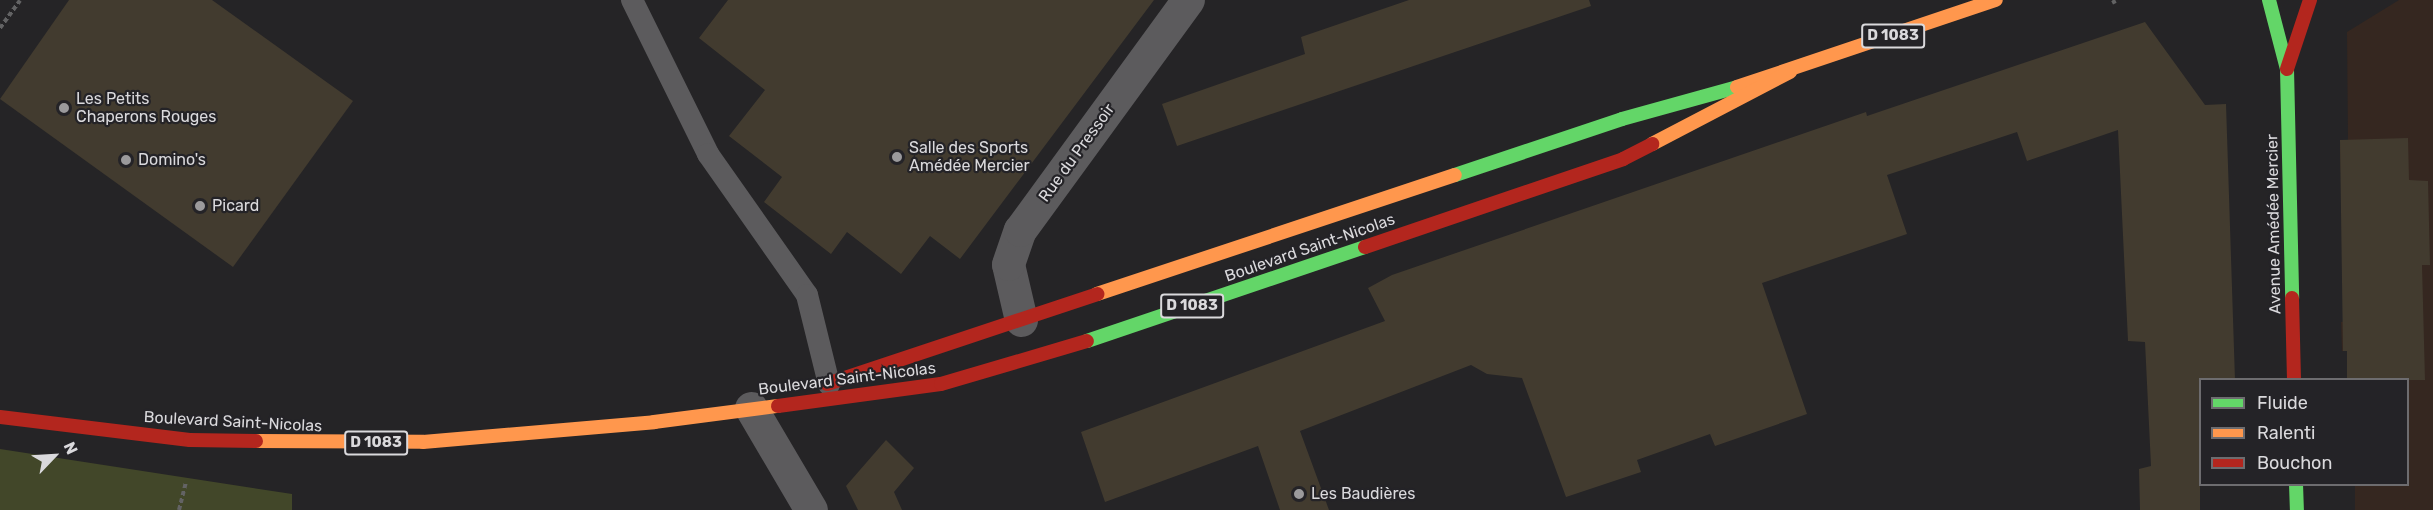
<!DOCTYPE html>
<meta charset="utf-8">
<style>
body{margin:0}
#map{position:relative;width:2433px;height:510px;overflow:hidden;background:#252426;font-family:Rubik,sans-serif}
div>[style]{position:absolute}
.education>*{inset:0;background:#352720}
.green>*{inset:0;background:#424729}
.building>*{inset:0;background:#423b2f}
.path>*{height:4px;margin-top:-2px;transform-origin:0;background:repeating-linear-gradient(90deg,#636364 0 4.5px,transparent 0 7.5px)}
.lane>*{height:22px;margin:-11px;padding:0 11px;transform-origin:11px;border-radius:11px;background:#5c5b5d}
.street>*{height:33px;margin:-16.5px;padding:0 16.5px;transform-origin:16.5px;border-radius:16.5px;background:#5c5b5d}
.fast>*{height:14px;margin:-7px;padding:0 7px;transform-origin:7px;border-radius:7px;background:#63d668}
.slow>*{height:14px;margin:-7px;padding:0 7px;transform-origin:7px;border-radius:7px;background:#ff974d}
.jam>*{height:14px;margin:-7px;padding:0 7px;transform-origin:7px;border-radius:7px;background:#b3261e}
.dots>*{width:16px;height:16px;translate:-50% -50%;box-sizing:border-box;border:3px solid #242327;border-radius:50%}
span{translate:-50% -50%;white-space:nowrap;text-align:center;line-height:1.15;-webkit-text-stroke:4.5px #242327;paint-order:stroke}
.shield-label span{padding:2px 4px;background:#242327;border:2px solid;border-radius:4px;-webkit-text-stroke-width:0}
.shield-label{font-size:15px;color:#dad9dc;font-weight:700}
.poi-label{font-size:16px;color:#dad9dc}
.left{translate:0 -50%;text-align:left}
.street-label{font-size:16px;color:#dad9dc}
.legend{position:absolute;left:2199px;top:378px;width:210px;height:108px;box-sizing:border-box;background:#242327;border:2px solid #6d6c6f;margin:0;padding:8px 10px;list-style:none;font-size:18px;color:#dad9dc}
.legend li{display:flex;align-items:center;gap:12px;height:30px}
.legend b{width:30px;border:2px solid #6d6c6f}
.north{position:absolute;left:24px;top:426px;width:60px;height:60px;-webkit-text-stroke:4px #242327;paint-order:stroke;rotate:65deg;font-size:16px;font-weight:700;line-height:24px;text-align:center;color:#dad9dc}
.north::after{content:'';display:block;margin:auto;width:21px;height:27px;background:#dad9dc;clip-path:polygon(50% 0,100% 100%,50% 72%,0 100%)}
</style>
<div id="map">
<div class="education">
<div style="clip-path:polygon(2399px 0,2433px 0,2433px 510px,2355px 510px,2355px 485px,2408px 484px,2408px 380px,2347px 379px,2347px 351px,2342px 351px,2341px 322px,2346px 322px,2340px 146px,2348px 140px,2347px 32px)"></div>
</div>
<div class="green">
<div style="clip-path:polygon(0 449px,292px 494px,292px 510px,0 510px)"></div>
</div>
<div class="building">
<div style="clip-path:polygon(69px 0,212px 0,353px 101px,233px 267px,0 99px)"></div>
<div style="clip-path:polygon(728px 0,1154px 0,960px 259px,930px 236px,901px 274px,847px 232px,831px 254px,764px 202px,782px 177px,729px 136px,765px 90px,699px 38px)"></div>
<div style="clip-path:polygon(1409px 0,1589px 0,1591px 6px,1177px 146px,1162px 104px,1305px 54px,1301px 37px)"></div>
<div style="clip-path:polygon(2145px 22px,2205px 105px,2226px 104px,2235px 380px,2200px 380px,2200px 510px,2140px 510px,2139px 469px,2151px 466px,2145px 342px,2128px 341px,2118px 130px,2027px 161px,2017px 132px,1887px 175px,1907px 234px,1762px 283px,1807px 414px,1715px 446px,1710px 434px,1637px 460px,1641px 472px,1566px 497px,1522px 378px,1487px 374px,1471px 365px,1300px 431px,1329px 510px,1280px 510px,1258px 446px,1105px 502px,1081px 432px,1385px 321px,1368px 288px,1392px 275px,1866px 112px,1867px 116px)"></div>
<div style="clip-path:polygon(2408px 138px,2409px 180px,2428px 181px,2430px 265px,2422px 265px,2425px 380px,2347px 380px,2347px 351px,2343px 351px,2340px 140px)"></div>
<div style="clip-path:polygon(886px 440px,914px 468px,894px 492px,902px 510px,858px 510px,846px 486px)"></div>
</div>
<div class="path">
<div style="left:2113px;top:0;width:4px;rotate:63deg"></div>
<div style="left:0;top:28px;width:34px;rotate:-54deg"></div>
<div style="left:179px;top:510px;width:29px;rotate:-76deg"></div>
</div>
<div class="lane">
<div style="left:632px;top:0;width:172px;rotate:63.7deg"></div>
<div style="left:708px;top:154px;width:172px;rotate:54.9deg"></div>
<div style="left:807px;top:295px;width:92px;rotate:76.1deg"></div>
</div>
<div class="street">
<div style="left:1021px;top:320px;width:57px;rotate:-103.1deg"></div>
<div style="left:1008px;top:264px;width:36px;rotate:-71deg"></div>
<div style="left:1020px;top:230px;width:285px;rotate:-53.9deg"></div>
<div style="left:751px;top:408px;width:118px;rotate:59.5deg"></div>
</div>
<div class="fast">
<div style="left:2269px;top:0;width:71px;rotate:75.4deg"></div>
<div style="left:2287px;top:69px;width:229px;rotate:88.7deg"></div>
<div style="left:1455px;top:175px;width:176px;rotate:-18.5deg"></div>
<div style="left:1622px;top:119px;width:119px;rotate:-15.5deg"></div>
<div style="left:1087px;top:341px;width:293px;rotate:-18.7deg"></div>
<div style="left:2296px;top:484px;width:26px;rotate:88deg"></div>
</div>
<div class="slow">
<div style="left:1737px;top:87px;width:273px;rotate:-18.6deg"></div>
<div style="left:1652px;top:144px;width:156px;rotate:-27.6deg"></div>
<div style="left:1097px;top:294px;width:377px;rotate:-18.4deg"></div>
<div style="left:256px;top:441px;width:167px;rotate:0.3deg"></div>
<div style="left:423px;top:442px;width:232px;rotate:-4.9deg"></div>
<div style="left:654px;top:422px;width:125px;rotate:-7.4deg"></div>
</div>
<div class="jam">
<div style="left:2287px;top:69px;width:73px;rotate:-71.6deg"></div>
<div style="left:1365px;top:247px;width:273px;rotate:-18.8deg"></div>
<div style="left:1623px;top:159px;width:33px;rotate:-27deg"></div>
<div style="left:2292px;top:298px;width:82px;rotate:88.6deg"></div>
<div style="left:827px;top:384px;width:285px;rotate:-18.4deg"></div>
<div style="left:778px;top:406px;width:164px;rotate:-7.7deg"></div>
<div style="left:941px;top:384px;width:152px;rotate:-16.4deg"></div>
<div style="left:0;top:417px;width:191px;rotate:6.9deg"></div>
<div style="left:190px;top:440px;width:66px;rotate:0.9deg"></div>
</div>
<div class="dots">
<div style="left:64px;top:108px;background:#9b9a9c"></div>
<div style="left:897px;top:157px;background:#9b9a9c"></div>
<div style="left:126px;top:160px;background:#9b9a9c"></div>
<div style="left:200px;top:206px;background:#9b9a9c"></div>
<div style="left:1299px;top:494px;background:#9b9a9c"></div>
</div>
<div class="shield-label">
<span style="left:1893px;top:36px">D 1083</span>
<span style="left:1192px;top:306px">D 1083</span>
<span style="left:376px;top:443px">D 1083</span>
</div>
<div class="poi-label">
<span class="left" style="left:76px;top:108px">Les Petits<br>Chaperons Rouges</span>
<span class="left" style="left:909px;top:157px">Salle des Sports<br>Amédée Mercier</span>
<span class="left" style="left:138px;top:160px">Domino's</span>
<span class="left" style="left:212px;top:206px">Picard</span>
<span class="left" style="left:1311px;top:494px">Les Baudières</span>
</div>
<div class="street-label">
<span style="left:1077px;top:153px;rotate:-54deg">Rue du Pressoir</span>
<span style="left:2274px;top:224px;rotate:-91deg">Avenue Amédée Mercier</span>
<span style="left:1310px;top:248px;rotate:-19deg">Boulevard Saint-Nicolas</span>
<span style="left:847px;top:379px;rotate:-7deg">Boulevard Saint-Nicolas</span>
<span style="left:233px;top:422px;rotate:3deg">Boulevard Saint-Nicolas</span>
</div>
<ul class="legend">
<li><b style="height:8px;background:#63d668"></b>Fluide</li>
<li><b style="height:8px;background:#ff974d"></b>Ralenti</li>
<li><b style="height:8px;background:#b3261e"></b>Bouchon</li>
</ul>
<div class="north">N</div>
</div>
